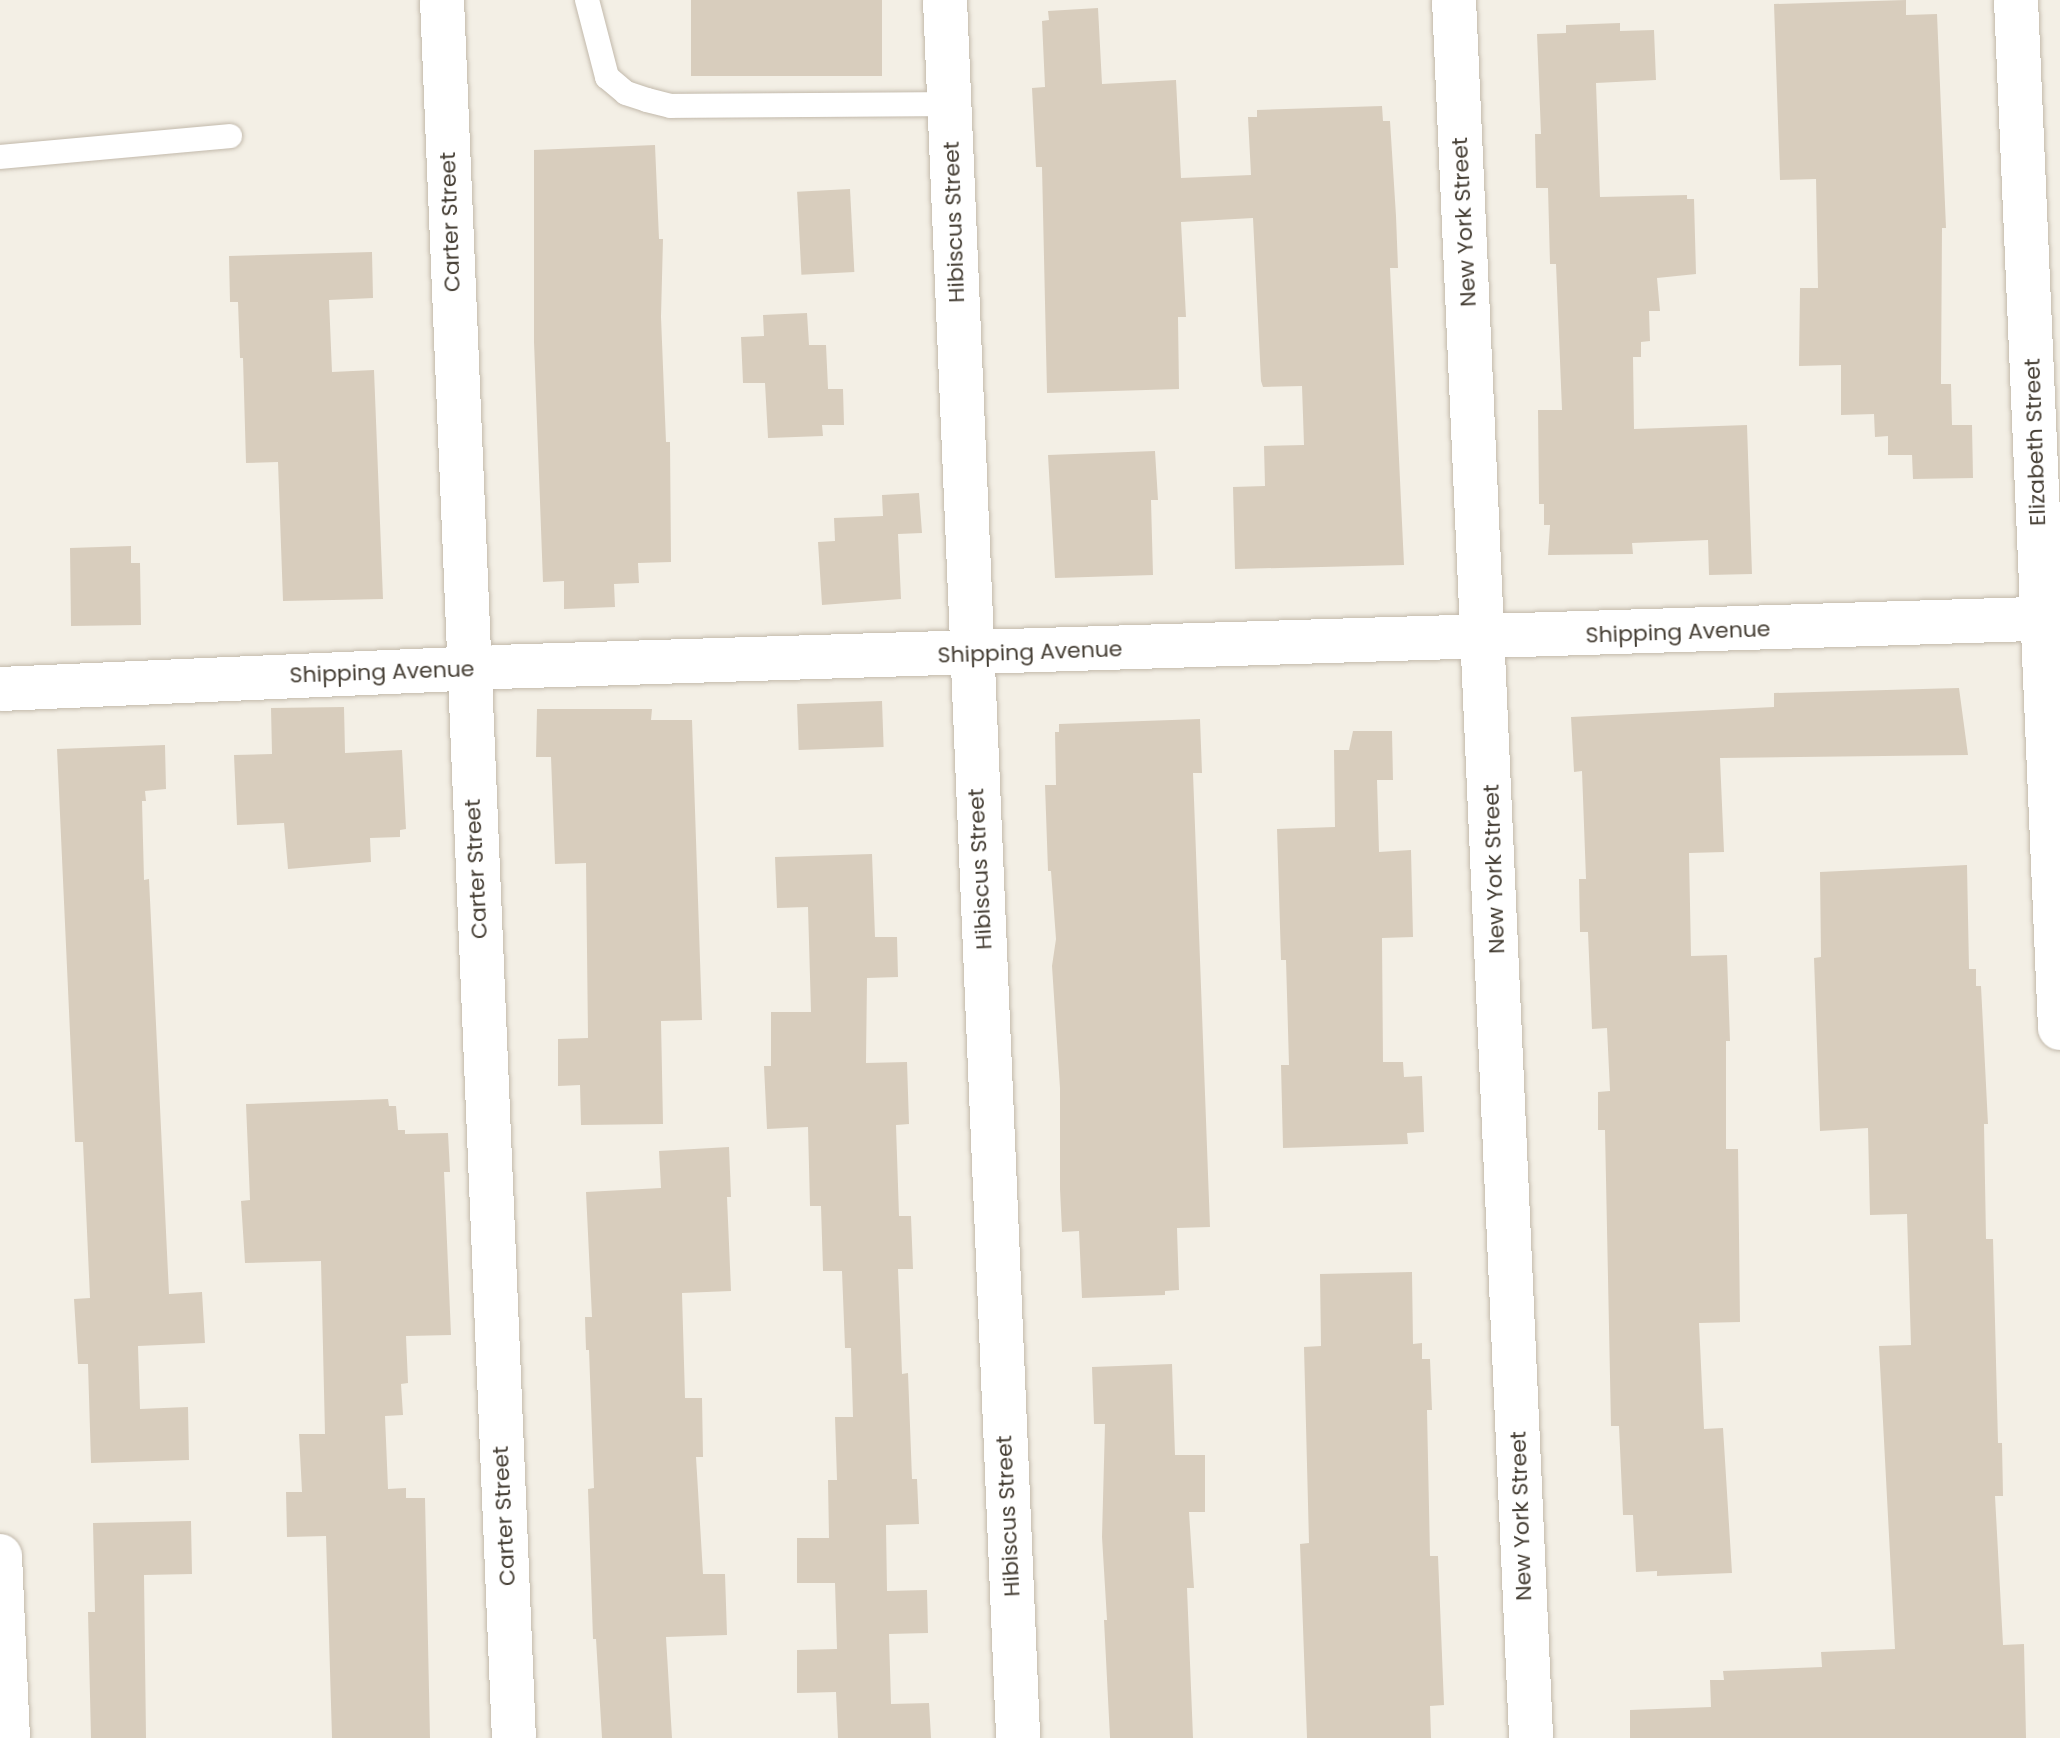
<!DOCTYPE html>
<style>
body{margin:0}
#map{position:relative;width:2060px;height:1738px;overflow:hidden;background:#f3efe5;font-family:Poppins,sans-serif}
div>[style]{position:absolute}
.building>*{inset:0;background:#d8cdbd;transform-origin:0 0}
.roads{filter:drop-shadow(0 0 2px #c2b9ab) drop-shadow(0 0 2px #c2b9ab)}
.lane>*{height:24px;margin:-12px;padding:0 12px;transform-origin:12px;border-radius:12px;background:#fff}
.street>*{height:44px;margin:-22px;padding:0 22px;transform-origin:22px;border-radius:22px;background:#fff}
span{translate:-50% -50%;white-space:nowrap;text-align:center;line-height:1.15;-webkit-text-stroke:7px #fff;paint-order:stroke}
.street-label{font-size:22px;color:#463f35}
</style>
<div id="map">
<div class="building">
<div style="left:691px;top:0;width:191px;height:76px"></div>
<div style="clip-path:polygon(1906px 0,1906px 15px,1937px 14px,1946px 228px,1942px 228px,1941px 384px,1951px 384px,1952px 425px,1972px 425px,1973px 478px,1913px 479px,1912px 455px,1888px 455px,1888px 436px,1875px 437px,1874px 414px,1841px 415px,1841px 365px,1799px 366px,1800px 288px,1818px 288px,1816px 179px,1780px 180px,1774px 4px)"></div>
<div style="clip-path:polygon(1098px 8px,1102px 84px,1176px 80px,1181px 178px,1251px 175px,1248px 117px,1257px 117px,1257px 110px,1382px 106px,1383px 121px,1390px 121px,1396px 216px,1398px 268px,1390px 268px,1404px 565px,1235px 569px,1233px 487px,1265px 486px,1264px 446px,1304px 445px,1302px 386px,1263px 387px,1261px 381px,1253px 218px,1181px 222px,1186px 317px,1178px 317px,1179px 389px,1047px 393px,1042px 167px,1036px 167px,1032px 88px,1045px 87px,1042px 21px,1049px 20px,1048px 11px)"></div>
<div style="clip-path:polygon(1620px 23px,1620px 31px,1654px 30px,1656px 80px,1596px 83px,1600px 197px,1687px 195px,1687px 199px,1694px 199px,1696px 274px,1657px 278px,1660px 311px,1649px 311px,1650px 341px,1641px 342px,1641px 357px,1633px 357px,1634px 429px,1747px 425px,1752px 574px,1709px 575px,1708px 540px,1632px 543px,1633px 554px,1548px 555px,1550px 525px,1544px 525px,1544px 504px,1539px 504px,1538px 410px,1562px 410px,1556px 264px,1550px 264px,1548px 188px,1536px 188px,1535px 134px,1541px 134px,1537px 34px,1566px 33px,1566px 25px)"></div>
<div style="clip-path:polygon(655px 145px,659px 239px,663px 239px,661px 317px,666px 442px,670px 442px,671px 562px,638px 563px,639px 583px,614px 584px,615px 607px,564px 609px,564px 581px,543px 582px,534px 342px,534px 150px)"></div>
<div style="left:850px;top:189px;width:83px;height:53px;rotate:87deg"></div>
<div style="clip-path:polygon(372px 252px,373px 298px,329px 300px,332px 372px,374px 370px,383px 599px,283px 601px,278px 462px,246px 463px,243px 358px,240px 358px,238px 302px,230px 302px,229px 256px)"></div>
<div style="clip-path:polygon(807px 313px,809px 345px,826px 345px,828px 389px,843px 389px,844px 425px,822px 425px,823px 436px,768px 438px,765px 383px,743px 383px,741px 337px,764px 336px,763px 315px)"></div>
<div style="clip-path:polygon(1155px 451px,1158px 500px,1151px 500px,1153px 575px,1055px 578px,1048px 455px)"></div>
<div style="clip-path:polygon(919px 493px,922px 533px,898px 534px,901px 599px,822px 605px,818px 542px,835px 541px,834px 518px,883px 516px,882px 495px)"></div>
<div style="clip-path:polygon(131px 546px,131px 563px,140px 563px,141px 625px,71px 626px,70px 548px)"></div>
<div style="clip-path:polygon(1959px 688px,1968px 755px,1720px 758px,1724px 852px,1689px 853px,1691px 956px,1727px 955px,1730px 1041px,1726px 1041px,1726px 1149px,1738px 1149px,1740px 1322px,1699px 1323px,1704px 1429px,1723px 1428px,1732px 1573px,1657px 1576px,1657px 1571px,1636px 1572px,1633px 1515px,1623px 1515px,1619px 1426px,1611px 1426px,1605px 1130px,1598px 1130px,1598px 1092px,1610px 1091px,1607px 1028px,1592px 1029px,1588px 932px,1580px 932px,1579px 879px,1586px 879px,1582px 771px,1574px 772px,1571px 717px,1774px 707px,1774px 693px)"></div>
<div style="left:882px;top:701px;width:46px;height:85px;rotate:88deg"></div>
<div style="clip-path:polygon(344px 707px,345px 753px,402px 750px,406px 829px,400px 830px,400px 837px,370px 838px,371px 862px,288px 869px,284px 823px,237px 825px,234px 755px,272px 754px,271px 708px)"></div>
<div style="clip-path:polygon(537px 709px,652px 709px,651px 720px,692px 720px,702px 1020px,661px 1021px,663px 1124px,581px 1125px,580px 1085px,558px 1086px,558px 1039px,588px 1038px,586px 863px,555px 864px,551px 757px,536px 757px)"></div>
<div style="clip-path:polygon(1200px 719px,1202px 773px,1193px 773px,1210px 1227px,1177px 1228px,1179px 1290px,1165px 1291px,1165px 1295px,1082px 1298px,1079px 1231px,1062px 1232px,1060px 1189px,1060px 1088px,1052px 966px,1056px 939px,1051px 871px,1048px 871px,1045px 785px,1056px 785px,1055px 732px,1059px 732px,1059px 724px)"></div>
<div style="clip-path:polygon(1353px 731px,1392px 731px,1393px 780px,1377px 780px,1379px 852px,1411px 850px,1413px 937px,1382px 938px,1383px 1062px,1403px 1062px,1404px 1077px,1422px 1076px,1424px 1132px,1407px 1133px,1408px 1144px,1283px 1148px,1281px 1065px,1289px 1065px,1286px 960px,1281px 960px,1277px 829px,1335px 827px,1334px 750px,1349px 750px)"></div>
<div style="clip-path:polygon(165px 745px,166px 789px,145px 791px,146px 801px,142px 801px,144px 880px,149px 879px,169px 1294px,202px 1292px,205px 1343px,138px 1346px,140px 1409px,188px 1407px,189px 1460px,91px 1463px,88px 1364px,78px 1364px,74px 1299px,90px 1298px,83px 1142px,75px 1142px,57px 749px)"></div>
<div style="clip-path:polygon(872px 854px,875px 937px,897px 937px,898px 977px,867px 978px,866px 1063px,907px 1062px,909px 1124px,896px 1125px,899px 1216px,911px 1216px,913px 1269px,898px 1269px,900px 1320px,902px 1374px,908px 1373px,912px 1479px,917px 1479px,919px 1524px,886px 1525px,887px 1591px,927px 1590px,928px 1633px,889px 1634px,891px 1704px,929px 1703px,931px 1738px,838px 1738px,836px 1692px,797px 1693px,797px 1650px,837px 1649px,835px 1583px,797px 1583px,797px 1538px,829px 1538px,828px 1480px,837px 1480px,835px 1417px,853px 1417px,851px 1348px,845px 1348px,842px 1271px,823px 1271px,821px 1206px,810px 1206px,808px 1127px,767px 1129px,764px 1066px,771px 1066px,771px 1012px,811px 1012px,808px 907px,777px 908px,775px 857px)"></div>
<div style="clip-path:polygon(1967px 865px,1969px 969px,1976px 969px,1976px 986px,1981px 986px,1988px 1124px,1984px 1124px,1986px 1239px,1993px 1239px,1998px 1443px,2002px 1443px,2003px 1496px,1995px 1496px,2003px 1645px,2024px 1644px,2026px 1738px,1630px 1738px,1630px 1710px,1711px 1707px,1710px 1680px,1724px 1680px,1723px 1671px,1822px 1667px,1821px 1652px,1895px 1649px,1879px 1346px,1911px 1345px,1907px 1214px,1870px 1215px,1868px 1128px,1820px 1131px,1814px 958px,1821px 957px,1820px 872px)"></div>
<div style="clip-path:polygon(388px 1099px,389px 1106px,396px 1106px,398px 1130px,405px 1130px,405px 1134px,448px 1133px,450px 1172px,444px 1172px,451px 1335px,406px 1336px,408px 1383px,401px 1384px,403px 1415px,385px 1416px,388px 1489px,406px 1488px,406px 1498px,425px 1498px,430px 1738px,332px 1738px,326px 1536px,287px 1537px,286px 1492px,302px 1492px,299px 1434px,325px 1434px,321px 1261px,245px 1263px,241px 1201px,250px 1200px,246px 1104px)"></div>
<div style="clip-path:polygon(729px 1147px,731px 1197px,727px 1197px,731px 1291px,682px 1293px,685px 1398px,702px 1398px,703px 1457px,696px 1457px,703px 1574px,725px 1574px,727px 1635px,666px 1637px,672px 1738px,602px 1738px,596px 1639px,593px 1639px,588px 1489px,594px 1488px,589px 1350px,586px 1350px,585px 1317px,592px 1317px,586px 1192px,661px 1188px,659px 1151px)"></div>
<div style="clip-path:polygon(1412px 1272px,1413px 1344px,1422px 1343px,1422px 1359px,1430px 1359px,1432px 1410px,1427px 1410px,1430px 1556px,1438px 1556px,1444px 1705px,1430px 1706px,1431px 1738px,1307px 1738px,1300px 1544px,1309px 1543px,1304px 1347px,1321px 1346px,1320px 1274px)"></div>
<div style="clip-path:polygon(1172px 1364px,1175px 1455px,1205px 1455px,1205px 1512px,1189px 1512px,1194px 1588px,1187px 1588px,1193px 1738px,1110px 1738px,1104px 1620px,1107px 1620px,1102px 1537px,1105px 1424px,1094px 1424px,1092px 1367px)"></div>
<div style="clip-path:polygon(191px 1521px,192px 1574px,144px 1575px,146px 1738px,91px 1738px,88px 1612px,95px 1612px,93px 1523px)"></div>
</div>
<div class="roads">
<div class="lane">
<div style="left:587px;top:0;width:80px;rotate:75.4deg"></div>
<div style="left:607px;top:77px;width:25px;rotate:40deg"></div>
<div style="left:626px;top:93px;width:22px;rotate:18deg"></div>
<div style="left:647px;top:100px;width:25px;rotate:14deg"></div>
<div style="left:671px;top:106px;width:278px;rotate:-0.4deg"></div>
<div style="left:0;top:157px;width:231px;rotate:-5.2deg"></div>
</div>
<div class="street">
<div style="left:442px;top:0;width:1739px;rotate:87.63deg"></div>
<div style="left:945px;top:0;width:1740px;rotate:87.59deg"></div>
<div style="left:1454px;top:0;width:1740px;rotate:87.46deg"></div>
<div style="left:2016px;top:0;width:1029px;rotate:87.55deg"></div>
<div style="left:0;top:689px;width:496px;rotate:-2.5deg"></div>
<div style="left:496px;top:667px;width:1565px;rotate:-1.79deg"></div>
<div style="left:0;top:1556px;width:182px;rotate:87.5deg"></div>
</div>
</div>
<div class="street-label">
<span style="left:450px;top:222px;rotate:-92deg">Carter Street</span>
<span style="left:954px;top:222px;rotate:-92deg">Hibiscus Street</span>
<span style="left:1464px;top:222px;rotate:-93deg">New York Street</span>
<span style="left:2035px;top:442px;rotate:-92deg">Elizabeth Street</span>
<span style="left:1678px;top:632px;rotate:-2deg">Shipping Avenue</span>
<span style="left:1030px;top:652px;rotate:-2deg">Shipping Avenue</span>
<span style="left:382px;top:672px;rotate:-2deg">Shipping Avenue</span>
<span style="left:476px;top:869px;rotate:-93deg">Carter Street</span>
<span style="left:980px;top:869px;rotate:-93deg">Hibiscus Street</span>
<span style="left:1494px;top:869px;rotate:-92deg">New York Street</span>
<span style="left:504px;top:1516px;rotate:-93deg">Carter Street</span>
<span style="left:1008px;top:1516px;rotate:-93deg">Hibiscus Street</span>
<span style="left:1521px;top:1516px;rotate:-92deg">New York Street</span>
</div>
</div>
